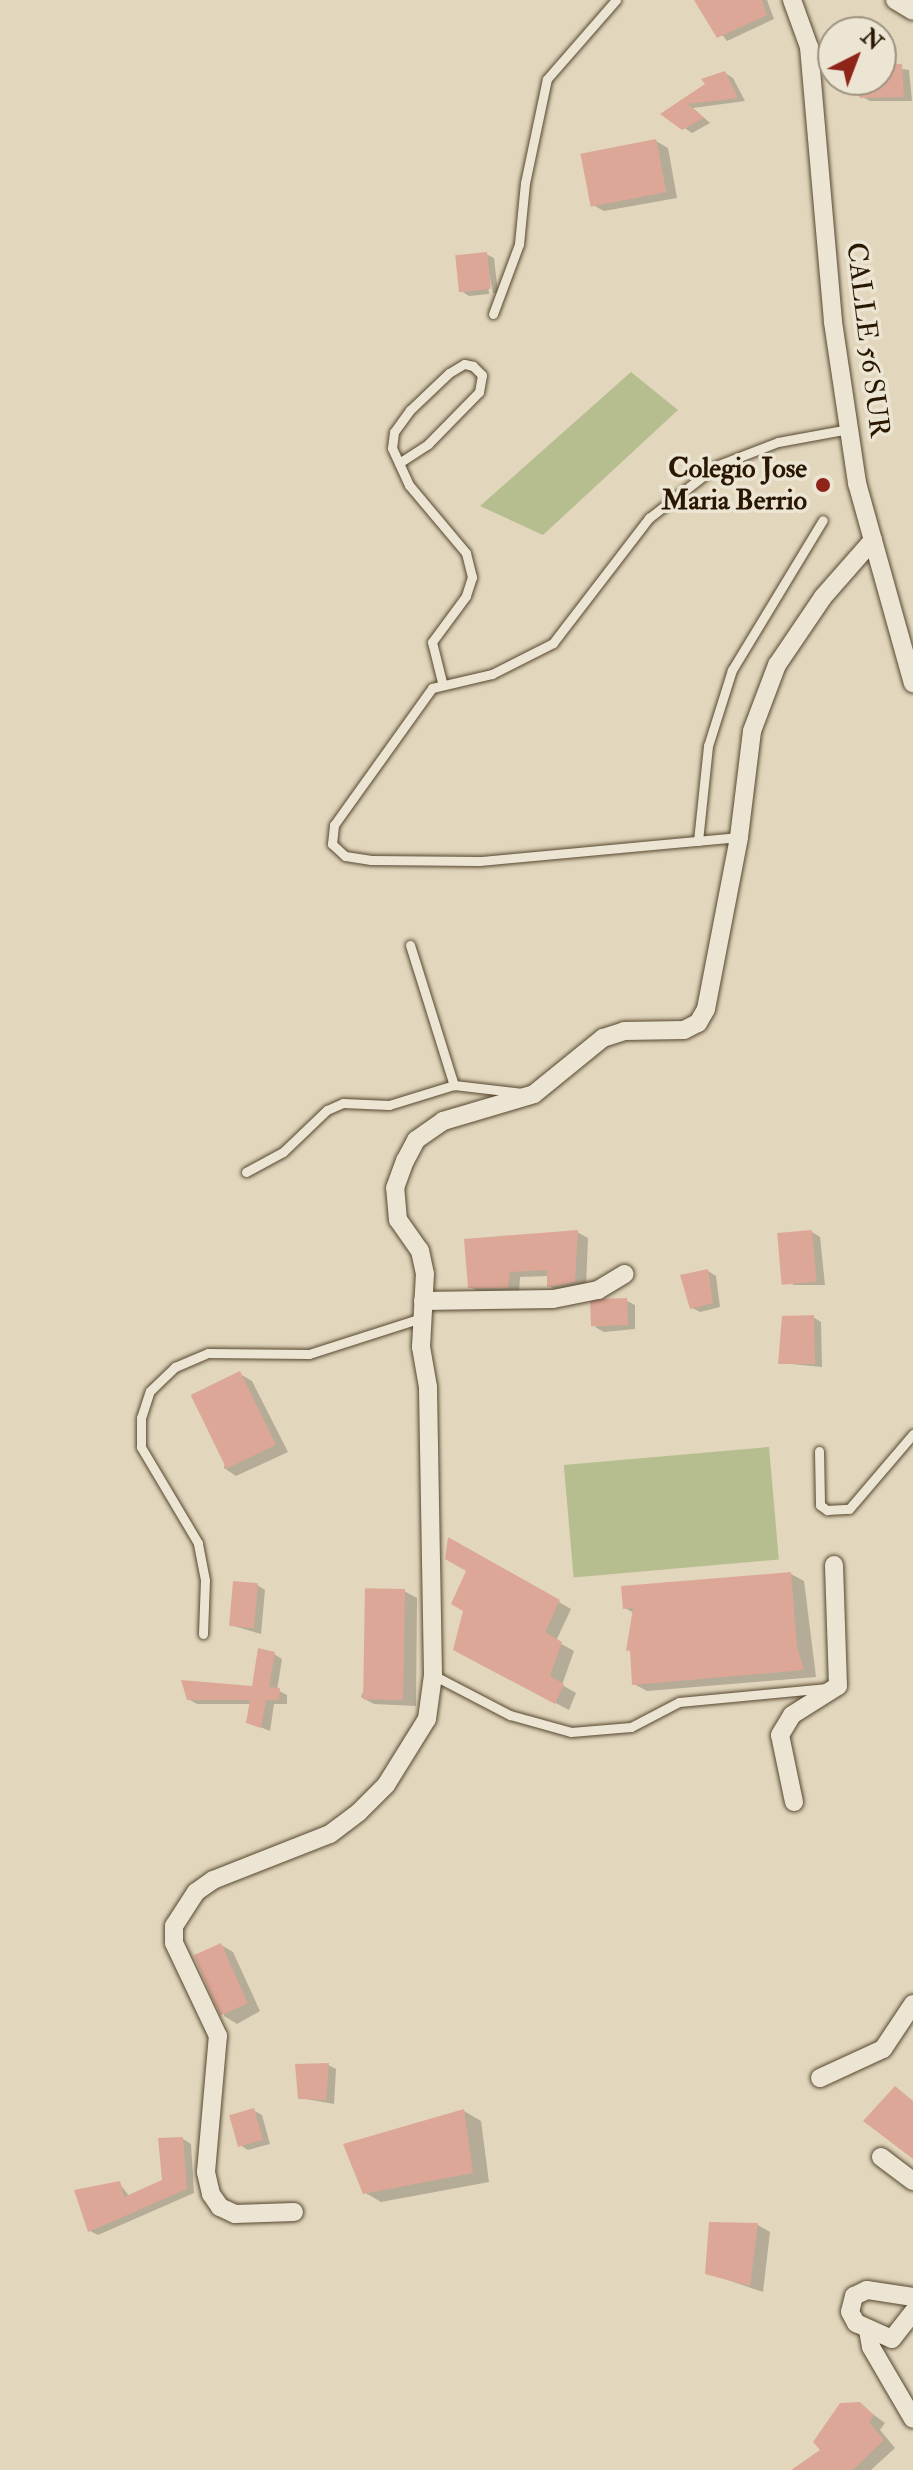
<!DOCTYPE html>
<style>
body{margin:0}
#map{position:relative;width:913px;height:2470px;overflow:hidden;background:#e2d7bd;font-family:"IM FELL Double Pica",serif}
div>[style]{position:absolute}
.green>*{inset:0;background:#b6bd8f;transform-origin:0 0}
.shadow>*{inset:0;background:#0003}
.building>*{inset:0;background:#dda797;transform-origin:0 0}
.roads{filter:drop-shadow(0 0 2px #57472f) drop-shadow(0 0 2px #57472f)}
.lane>*{height:9px;margin:-4.5px;padding:0 4.5px;transform-origin:4.5px;border-radius:4.5px;background:#ece5d4}
.street>*{height:18px;margin:-9px;padding:0 9px;transform-origin:9px;border-radius:9px;background:#ece5d4}
.dots>*{width:22px;height:22px;translate:-50% -50%;box-sizing:border-box;border:4px solid #ece5d4;border-radius:50%}
span{translate:-50% -50%;white-space:nowrap;text-align:center;line-height:1.15;-webkit-text-stroke:7px #ece5d4;paint-order:stroke}
.street-label{font-size:28px;color:#291700}
.poi-label{font-size:28px;color:#291700;font-weight:700}
.right{translate:-100% -50%;text-align:right}
.north{position:absolute;left:817px;top:16px;width:80px;height:80px;box-sizing:border-box;background:#ece5d4;border:2px solid #9e937f;border-radius:50%;rotate:42deg;font-size:22px;font-weight:700;line-height:32px;text-align:center;color:#291700}
.north::after{content:'';display:block;margin:auto;width:28px;height:36px;background:#8f2418;clip-path:polygon(50% 0,100% 100%,50% 72%,0 100%)}
</style>
<div id="map">
<div class="green">
<div style="clip-path:polygon(631px 372px,678px 410px,543px 535px,480px 506px)"></div>
<div style="left:769px;top:1447px;width:113px;height:206px;rotate:85deg"></div>
</div>
<div class="shadow">
<div style="clip-path:polygon(696px 0,767px 0,774px 19px,727px 41px)"></div>
<div style="clip-path:polygon(881px 66px,909px 70px,912px 101px,870px 101px,861px 96px,855px 80px,881px 80px)"></div>
<div style="clip-path:polygon(725px 73px,733px 78px,745px 101px,693px 108px,710px 123px,692px 133px,664px 114px)"></div>
<div style="clip-path:polygon(656px 141px,668px 148px,677px 198px,604px 211px,591px 204px)"></div>
<div style="clip-path:polygon(486px 254px,494px 258px,498px 293px,493px 293px,485px 256px,489px 294px,469px 296px,461px 291px)"></div>
<div style="clip-path:polygon(577px 1232px,588px 1238px,586px 1288px,559px 1292px,549px 1286px,549px 1276px,520px 1277px,519px 1293px,481px 1293px,470px 1287px)"></div>
<div style="clip-path:polygon(812px 1232px,820px 1237px,825px 1285px,794px 1285px,785px 1280px)"></div>
<div style="clip-path:polygon(708px 1271px,716px 1276px,720px 1307px,700px 1312px,692px 1308px)"></div>
<div style="clip-path:polygon(627px 1301px,635px 1305px,635px 1329px,604px 1332px,595px 1327px)"></div>
<div style="clip-path:polygon(813px 1317px,821px 1322px,822px 1367px,780px 1363px)"></div>
<div style="clip-path:polygon(240px 1374px,252px 1381px,288px 1452px,236px 1476px,224px 1468px)"></div>
<div style="clip-path:polygon(450px 1540px,571px 1609px,556px 1641px,574px 1651px,562px 1685px,576px 1693px,569px 1710px,469px 1657px,469px 1571px)"></div>
<div style="clip-path:polygon(791px 1574px,804px 1581px,816px 1677px,647px 1691px,634px 1684px,632px 1652px,628px 1650px,634px 1613px,625px 1608px)"></div>
<div style="clip-path:polygon(257px 1585px,265px 1590px,261px 1634px,230px 1625px)"></div>
<div style="clip-path:polygon(404px 1591px,417px 1598px,416px 1706px,374px 1704px,361px 1697px)"></div>
<div style="clip-path:polygon(274px 1654px,282px 1659px,277px 1690px,287px 1695px,287px 1704px,274px 1704px,270px 1731px,248px 1722px,251px 1704px,197px 1704px,188px 1699px,254px 1688px)"></div>
<div style="clip-path:polygon(221px 1945px,233px 1952px,260px 2011px,237px 2024px,224px 2016px)"></div>
<div style="clip-path:polygon(328px 2065px,336px 2069px,334px 2104px,300px 2098px)"></div>
<div style="clip-path:polygon(253px 2110px,262px 2115px,270px 2144px,248px 2150px,240px 2145px)"></div>
<div style="clip-path:polygon(464px 2111px,481px 2121px,489px 2182px,381px 2202px,364px 2192px)"></div>
<div style="clip-path:polygon(183px 2139px,191px 2144px,194px 2193px,98px 2235px,90px 2231px,119px 2183px,130px 2197px,164px 2182px)"></div>
<div style="clip-path:polygon(711px 2224px,758px 2225px,770px 2232px,763px 2292px,707px 2273px)"></div>
<div style="clip-path:polygon(859px 2404px,885px 2423px,880px 2430px,895px 2448px,871px 2470px,810px 2470px)"></div>
</div>
<div class="building">
<div style="clip-path:polygon(694px 0,762px 0,767px 15px,717px 38px)"></div>
<div style="clip-path:polygon(881px 64px,902px 64px,904px 97px,860px 98px,853px 80px,881px 80px)"></div>
<div style="clip-path:polygon(725px 71px,738px 98px,688px 104px,704px 118px,682px 130px,660px 114px,705px 84px,701px 79px)"></div>
<div style="left:656px;top:139px;width:54px;height:77px;rotate:79deg"></div>
<div style="left:487px;top:252px;width:37px;height:32px;rotate:84deg"></div>
<div style="clip-path:polygon(578px 1230px,575px 1282px,547px 1287px,547px 1270px,510px 1272px,508px 1288px,468px 1288px,464px 1239px)"></div>
<div style="left:812px;top:1230px;width:52px;height:35px;rotate:85deg"></div>
<div style="clip-path:polygon(708px 1269px,713px 1303px,690px 1309px,680px 1275px)"></div>
<div style="left:627px;top:1298px;width:27px;height:37px;rotate:88deg"></div>
<div style="clip-path:polygon(814px 1315px,815px 1364px,778px 1364px,782px 1316px)"></div>
<div style="left:240px;top:1371px;width:82px;height:55px;rotate:64deg"></div>
<div style="clip-path:polygon(448px 1537px,560px 1600px,545px 1632px,562px 1642px,550px 1676px,564px 1684px,555px 1704px,453px 1650px,463px 1611px,451px 1604px,466px 1571px,445px 1559px)"></div>
<div style="clip-path:polygon(791px 1572px,797px 1646px,804px 1670px,632px 1685px,630px 1650px,626px 1651px,633px 1608px,623px 1609px,621px 1586px)"></div>
<div style="left:233px;top:1581px;width:25px;height:45px;rotate:5deg"></div>
<div style="left:405px;top:1589px;width:111px;height:40px;rotate:91deg"></div>
<div style="clip-path:polygon(258px 1648px,275px 1652px,269px 1687px,280px 1688px,279px 1700px,266px 1700px,261px 1728px,246px 1723px,250px 1700px,187px 1700px,181px 1680px,252px 1686px)"></div>
<div style="left:221px;top:1943px;width:66px;height:30px;rotate:66deg"></div>
<div style="clip-path:polygon(329px 2063px,326px 2100px,298px 2099px,295px 2064px)"></div>
<div style="clip-path:polygon(895px 2086px,913px 2101px,913px 2159px,863px 2121px)"></div>
<div style="left:254px;top:2108px;width:33px;height:26px;rotate:74deg"></div>
<div style="clip-path:polygon(464px 2109px,473px 2173px,363px 2194px,343px 2144px)"></div>
<div style="clip-path:polygon(183px 2137px,187px 2189px,88px 2232px,74px 2190px,120px 2181px,124px 2197px,162px 2180px,158px 2138px)"></div>
<div style="clip-path:polygon(709px 2222px,758px 2223px,750px 2286px,705px 2274px)"></div>
<div style="clip-path:polygon(860px 2402px,874px 2415px,869px 2422px,884px 2440px,853px 2470px,791px 2470px,820px 2450px,813px 2442px,840px 2403px)"></div>
</div>
<div class="roads">
<div class="lane">
<div style="left:493px;top:314px;width:75px;rotate:-69.6deg"></div>
<div style="left:519px;top:244px;width:61px;rotate:-84.4deg"></div>
<div style="left:525px;top:183px;width:106px;rotate:-78.1deg"></div>
<div style="left:547px;top:79px;width:105px;rotate:-48.9deg"></div>
<div style="left:399px;top:463px;width:35px;rotate:-33deg"></div>
<div style="left:428px;top:444px;width:73px;rotate:-45.6deg"></div>
<div style="left:479px;top:392px;width:17px;rotate:-80deg"></div>
<div style="left:482px;top:375px;width:13px;rotate:-135deg"></div>
<div style="left:473px;top:366px;width:9px;rotate:-167deg"></div>
<div style="left:464px;top:364px;width:17px;rotate:149deg"></div>
<div style="left:449px;top:373px;width:54px;rotate:136.5deg"></div>
<div style="left:410px;top:410px;width:27px;rotate:126deg"></div>
<div style="left:394px;top:432px;width:16px;rotate:97deg"></div>
<div style="left:392px;top:448px;width:41px;rotate:65.3deg"></div>
<div style="left:409px;top:485px;width:89px;rotate:50deg"></div>
<div style="left:466px;top:553px;width:25px;rotate:76deg"></div>
<div style="left:472px;top:577px;width:20px;rotate:108deg"></div>
<div style="left:466px;top:596px;width:57px;rotate:126.5deg"></div>
<div style="left:432px;top:642px;width:41px;rotate:76deg"></div>
<div style="left:739px;top:837px;width:261px;rotate:174.7deg"></div>
<div style="left:479px;top:861px;width:108px;rotate:-179.5deg"></div>
<div style="left:371px;top:860px;width:26px;rotate:-171deg"></div>
<div style="left:345px;top:856px;width:18px;rotate:-137deg"></div>
<div style="left:332px;top:844px;width:19px;rotate:-84deg"></div>
<div style="left:334px;top:825px;width:168px;rotate:-54.4deg"></div>
<div style="left:432px;top:688px;width:62px;rotate:-13.1deg"></div>
<div style="left:492px;top:674px;width:68px;rotate:-26.9deg"></div>
<div style="left:553px;top:643px;width:158px;rotate:-52.5deg"></div>
<div style="left:649px;top:518px;width:85px;rotate:-37.8deg"></div>
<div style="left:716px;top:466px;width:66px;rotate:-21.2deg"></div>
<div style="left:778px;top:442px;width:72px;rotate:-10.4deg"></div>
<div style="left:698px;top:841px;width:96px;rotate:-84deg"></div>
<div style="left:708px;top:746px;width:80px;rotate:-72.5deg"></div>
<div style="left:732px;top:670px;width:175px;rotate:-58.8deg"></div>
<div style="left:410px;top:945px;width:147px;rotate:72.6deg"></div>
<div style="left:246px;top:1172px;width:42px;rotate:-28.4deg"></div>
<div style="left:283px;top:1152px;width:61px;rotate:-43.7deg"></div>
<div style="left:327px;top:1110px;width:17px;rotate:-24deg"></div>
<div style="left:343px;top:1103px;width:46px;rotate:2.5deg"></div>
<div style="left:389px;top:1105px;width:68px;rotate:-17.1deg"></div>
<div style="left:454px;top:1085px;width:69px;rotate:6.6deg"></div>
<div style="left:819px;top:1451px;width:54px;rotate:88.9deg"></div>
<div style="left:820px;top:1505px;width:9px;rotate:36deg"></div>
<div style="left:827px;top:1510px;width:22px;rotate:-3deg"></div>
<div style="left:849px;top:1509px;width:99px;rotate:-49.5deg"></div>
<div style="left:203px;top:1634px;width:54px;rotate:-87.9deg"></div>
<div style="left:205px;top:1580px;width:38px;rotate:-101deg"></div>
<div style="left:198px;top:1543px;width:112px;rotate:-120.7deg"></div>
<div style="left:141px;top:1447px;width:29px;rotate:-90deg"></div>
<div style="left:141px;top:1418px;width:28px;rotate:-72deg"></div>
<div style="left:150px;top:1391px;width:35px;rotate:-44deg"></div>
<div style="left:175px;top:1367px;width:36px;rotate:-23deg"></div>
<div style="left:208px;top:1353px;width:101px;rotate:0.6deg"></div>
<div style="left:309px;top:1354px;width:118px;rotate:-17.8deg"></div>
<div style="left:433px;top:1675px;width:87px;rotate:27.5deg"></div>
<div style="left:510px;top:1715px;width:63px;rotate:15.6deg"></div>
<div style="left:571px;top:1732px;width:60px;rotate:-4.8deg"></div>
<div style="left:631px;top:1727px;width:54px;rotate:-27.5deg"></div>
<div style="left:679px;top:1702px;width:149px;rotate:-5.4deg"></div>
</div>
<div class="street">
<div style="left:792px;top:0;width:50px;rotate:70.1deg"></div>
<div style="left:809px;top:47px;width:276px;rotate:85deg"></div>
<div style="left:833px;top:322px;width:163px;rotate:81.5deg"></div>
<div style="left:857px;top:483px;width:208px;rotate:74.4deg"></div>
<div style="left:895px;top:0;width:21px;rotate:31deg"></div>
<div style="left:423px;top:1301px;width:130px;rotate:-0.9deg"></div>
<div style="left:553px;top:1299px;width:46px;rotate:-11.3deg"></div>
<div style="left:598px;top:1290px;width:31px;rotate:-31deg"></div>
<div style="left:794px;top:1802px;width:68px;rotate:-101.8deg"></div>
<div style="left:780px;top:1735px;width:23px;rotate:-59deg"></div>
<div style="left:792px;top:1715px;width:54px;rotate:-32.2deg"></div>
<div style="left:838px;top:1686px;width:121px;rotate:-91.9deg"></div>
<div style="left:820px;top:2078px;width:69px;rotate:-24.7deg"></div>
<div style="left:883px;top:2049px;width:54px;rotate:-56.3deg"></div>
<div style="left:881px;top:2157px;width:40px;rotate:37deg"></div>
<div style="left:294px;top:2212px;width:59px;rotate:178.1deg"></div>
<div style="left:235px;top:2214px;width:17px;rotate:-155deg"></div>
<div style="left:220px;top:2207px;width:16px;rotate:-125deg"></div>
<div style="left:211px;top:2194px;width:23px;rotate:-103deg"></div>
<div style="left:206px;top:2172px;width:137px;rotate:-85deg"></div>
<div style="left:218px;top:2036px;width:103px;rotate:-115.3deg"></div>
<div style="left:174px;top:1943px;width:17px;rotate:-90deg"></div>
<div style="left:174px;top:1926px;width:40px;rotate:-57.1deg"></div>
<div style="left:196px;top:1892px;width:21px;rotate:-35deg"></div>
<div style="left:213px;top:1880px;width:126px;rotate:-21.5deg"></div>
<div style="left:330px;top:1834px;width:36px;rotate:-37deg"></div>
<div style="left:359px;top:1812px;width:38px;rotate:-45deg"></div>
<div style="left:386px;top:1785px;width:78px;rotate:-58.2deg"></div>
<div style="left:427px;top:1719px;width:44px;rotate:-82.2deg"></div>
<div style="left:433px;top:1675px;width:288px;rotate:-91deg"></div>
<div style="left:428px;top:1387px;width:41px;rotate:-99.9deg"></div>
<div style="left:421px;top:1347px;width:73px;rotate:-86.9deg"></div>
<div style="left:425px;top:1274px;width:24px;rotate:-102deg"></div>
<div style="left:420px;top:1251px;width:38px;rotate:-125deg"></div>
<div style="left:398px;top:1220px;width:32px;rotate:-95deg"></div>
<div style="left:395px;top:1188px;width:29px;rotate:-70deg"></div>
<div style="left:405px;top:1161px;width:24px;rotate:-62deg"></div>
<div style="left:416px;top:1140px;width:33px;rotate:-35deg"></div>
<div style="left:443px;top:1121px;width:95px;rotate:-16.5deg"></div>
<div style="left:534px;top:1094px;width:89px;rotate:-39.1deg"></div>
<div style="left:603px;top:1038px;width:22px;rotate:-18deg"></div>
<div style="left:624px;top:1031px;width:60px;rotate:-1deg"></div>
<div style="left:684px;top:1030px;width:16px;rotate:-27deg"></div>
<div style="left:698px;top:1023px;width:16px;rotate:-60deg"></div>
<div style="left:706px;top:1009px;width:175px;rotate:-79.1deg"></div>
<div style="left:739px;top:837px;width:107px;rotate:-83deg"></div>
<div style="left:752px;top:731px;width:71px;rotate:-69.3deg"></div>
<div style="left:777px;top:665px;width:82px;rotate:-55.9deg"></div>
<div style="left:823px;top:597px;width:76px;rotate:-48.7deg"></div>
<div style="left:913px;top:2297px;width:47px;rotate:-171.3deg"></div>
<div style="left:867px;top:2290px;width:14px;rotate:155deg"></div>
<div style="left:854px;top:2296px;width:16px;rotate:104deg"></div>
<div style="left:850px;top:2312px;width:13px;rotate:61deg"></div>
<div style="left:856px;top:2323px;width:39px;rotate:24deg"></div>
<div style="left:892px;top:2339px;width:34px;rotate:-52deg"></div>
<div style="left:868px;top:2330px;width:17px;rotate:80deg"></div>
<div style="left:871px;top:2347px;width:83px;rotate:59.7deg"></div>
</div>
</div>
<div class="dots">
<div style="left:823px;top:485px;background:#8f2418"></div>
</div>
<div class="street-label">
<span style="left:867px;top:340px;rotate:83deg">CALLE 56 SUR</span>
</div>
<div class="poi-label">
<span class="right" style="left:807px;top:485px">Colegio Jose<br>Maria Berrio</span>
</div>
<div class="north">N</div>
</div>
